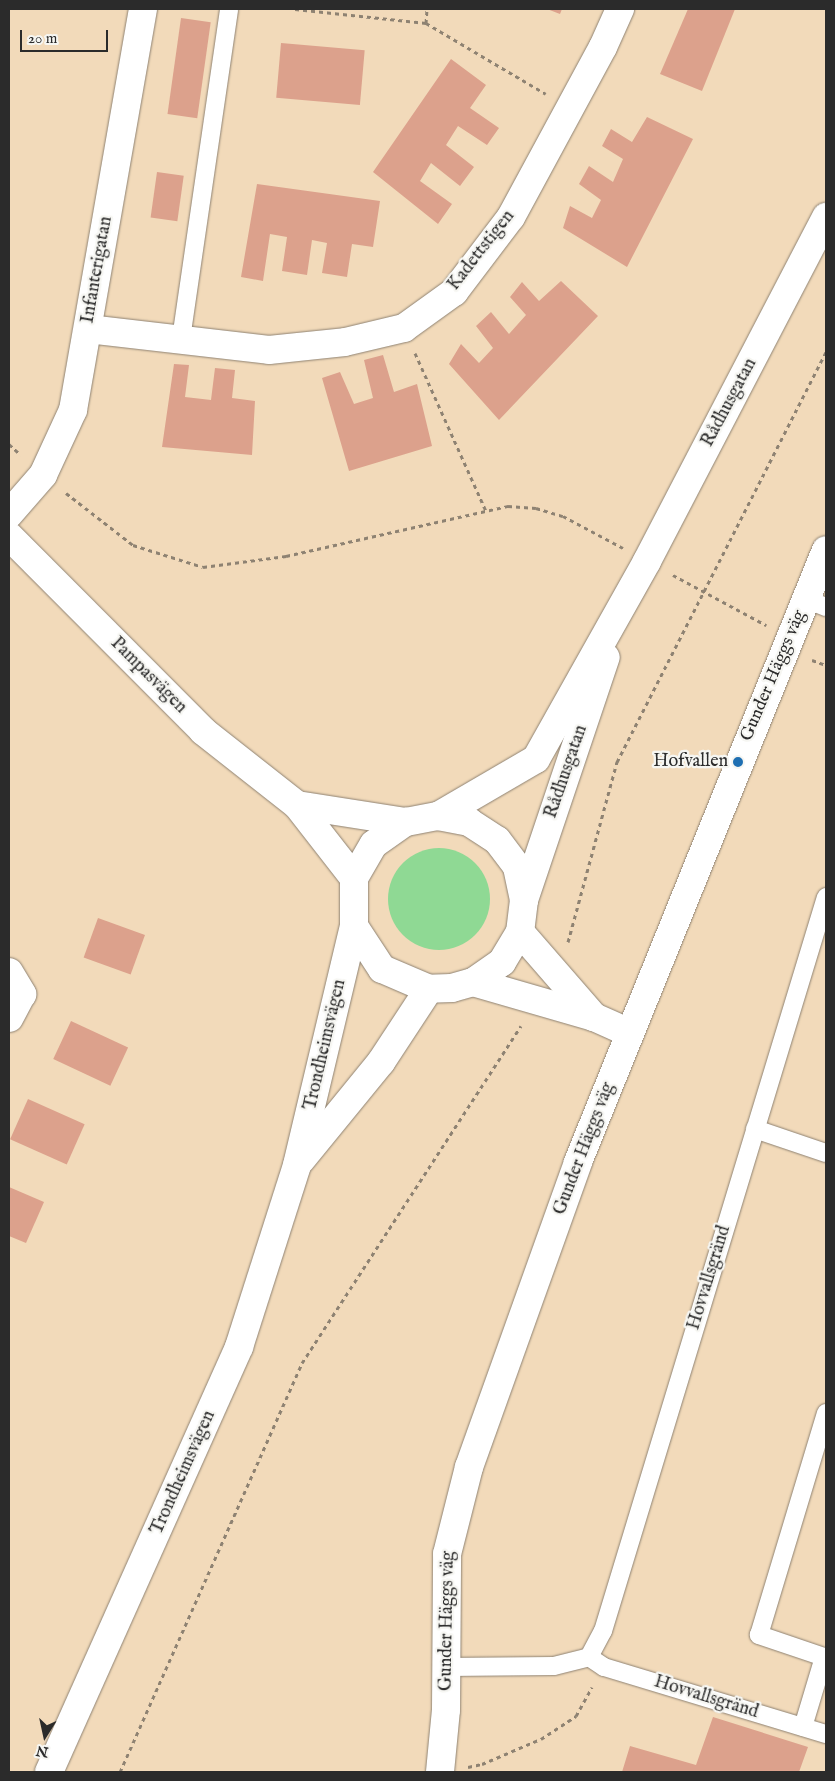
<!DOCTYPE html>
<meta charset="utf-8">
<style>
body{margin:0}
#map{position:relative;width:835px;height:1781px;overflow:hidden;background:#f2daba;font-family:"IM FELL English",serif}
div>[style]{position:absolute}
.green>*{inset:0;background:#8fd994}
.round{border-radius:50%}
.building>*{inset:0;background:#dca18c;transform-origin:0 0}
.path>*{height:3px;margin-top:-1.5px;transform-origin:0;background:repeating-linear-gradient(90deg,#8e8272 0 4px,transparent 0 8px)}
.roads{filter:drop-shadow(0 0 1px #8e8272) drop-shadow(0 0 1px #8e8272)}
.lane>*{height:18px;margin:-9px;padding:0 9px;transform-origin:9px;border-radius:9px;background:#fff}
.street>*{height:28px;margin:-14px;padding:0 14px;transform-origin:14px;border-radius:14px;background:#fff}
.secondary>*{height:28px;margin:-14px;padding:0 14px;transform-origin:14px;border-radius:14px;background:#fff}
.dots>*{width:14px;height:14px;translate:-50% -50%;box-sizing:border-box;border:2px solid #f6f6f2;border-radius:50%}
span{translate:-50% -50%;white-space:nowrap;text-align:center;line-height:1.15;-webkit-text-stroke:4.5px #f6f6f2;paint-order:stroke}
.street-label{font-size:18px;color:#2b2b2b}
.poi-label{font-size:18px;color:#2b2b2b}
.right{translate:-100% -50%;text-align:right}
.frame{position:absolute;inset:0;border:10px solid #2b2b2b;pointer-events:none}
.north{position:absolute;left:20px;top:1711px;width:50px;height:50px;-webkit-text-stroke:4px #f6f6f2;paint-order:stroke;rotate:190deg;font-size:14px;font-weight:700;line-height:20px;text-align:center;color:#2b2b2b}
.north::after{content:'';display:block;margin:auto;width:18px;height:22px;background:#2b2b2b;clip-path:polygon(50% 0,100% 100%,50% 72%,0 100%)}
.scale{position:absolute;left:20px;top:30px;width:88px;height:22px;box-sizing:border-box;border:2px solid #2b2b2b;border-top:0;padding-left:6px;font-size:15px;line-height:18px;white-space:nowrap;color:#2b2b2b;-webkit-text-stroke:4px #f6f6f2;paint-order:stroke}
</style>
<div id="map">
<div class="green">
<div class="round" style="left:388px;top:848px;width:102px;height:102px"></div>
</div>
<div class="building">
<div style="clip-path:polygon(547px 9px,562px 9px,560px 14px)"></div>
<div style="clip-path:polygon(688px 9px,735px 9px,702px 91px,660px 74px)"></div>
<div style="left:181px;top:18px;width:30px;height:97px;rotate:8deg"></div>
<div style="left:281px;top:43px;width:84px;height:55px;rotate:5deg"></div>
<div style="clip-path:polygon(451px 59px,486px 85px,470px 108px,499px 128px,487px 145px,458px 126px,446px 145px,474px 167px,460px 186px,431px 163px,420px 181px,452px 204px,438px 224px,373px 172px)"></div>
<div style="clip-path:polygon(647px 117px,693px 139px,627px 267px,563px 228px,570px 206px,592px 218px,601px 200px,579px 184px,589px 166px,613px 182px,623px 159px,602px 146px,611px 129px,632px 142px)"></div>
<div style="left:157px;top:172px;width:27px;height:46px;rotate:8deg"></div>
<div style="clip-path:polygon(257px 184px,380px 201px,373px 247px,352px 244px,347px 277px,322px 273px,327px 243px,312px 240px,307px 275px,282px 271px,287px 237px,270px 234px,263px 281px,241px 277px)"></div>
<div style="clip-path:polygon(561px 281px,598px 316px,499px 420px,449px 364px,461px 344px,479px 363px,493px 348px,476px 326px,491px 312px,509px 334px,526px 315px,510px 297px,522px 282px,539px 301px)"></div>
<div style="clip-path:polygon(383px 355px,394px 392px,417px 384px,432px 446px,349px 471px,322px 378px,340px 372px,354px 404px,373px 398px,364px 360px)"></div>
<div style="clip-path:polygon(174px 364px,189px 365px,185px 397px,211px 400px,215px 368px,235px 370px,232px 398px,255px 401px,252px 455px,162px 447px)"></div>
<div style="left:98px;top:918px;width:50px;height:42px;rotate:20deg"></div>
<div style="left:71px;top:1021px;width:63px;height:42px;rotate:25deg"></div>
<div style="left:28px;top:1099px;width:62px;height:44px;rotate:24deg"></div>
<div style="clip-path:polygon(9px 1187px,44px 1202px,26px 1243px,9px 1236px)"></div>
<div style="clip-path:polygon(713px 1717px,808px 1747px,799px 1772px,622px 1772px,630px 1746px,696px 1765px)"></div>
</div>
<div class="path">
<div style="left:295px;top:9px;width:132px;rotate:6.1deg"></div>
<div style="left:426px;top:23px;width:139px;rotate:30.6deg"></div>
<div style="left:426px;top:23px;width:14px;rotate:-86deg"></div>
<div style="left:415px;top:353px;width:173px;rotate:65.8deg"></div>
<div style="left:9px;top:444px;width:16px;rotate:43deg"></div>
<div style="left:66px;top:493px;width:85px;rotate:37.8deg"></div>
<div style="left:133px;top:545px;width:73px;rotate:17.4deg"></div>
<div style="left:203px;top:567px;width:84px;rotate:-7.5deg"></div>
<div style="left:286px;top:556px;width:228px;rotate:-12.7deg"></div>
<div style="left:508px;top:506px;width:28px;rotate:4deg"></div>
<div style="left:536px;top:508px;width:28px;rotate:17deg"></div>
<div style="left:563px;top:516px;width:68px;rotate:28.1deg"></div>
<div style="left:673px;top:575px;width:106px;rotate:28.3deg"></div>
<div style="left:812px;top:660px;width:15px;rotate:20deg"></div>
<div style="left:568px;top:942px;width:187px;rotate:-74.8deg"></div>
<div style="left:617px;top:762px;width:460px;rotate:-63deg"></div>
<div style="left:468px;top:1767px;width:14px;rotate:-12deg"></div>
<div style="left:482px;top:1764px;width:64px;rotate:-23deg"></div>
<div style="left:541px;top:1739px;width:42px;rotate:-33.3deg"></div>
<div style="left:576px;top:1716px;width:33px;rotate:-61deg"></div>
<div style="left:120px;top:1772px;width:448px;rotate:-66deg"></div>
<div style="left:302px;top:1363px;width:402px;rotate:-57deg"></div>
</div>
<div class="roads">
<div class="lane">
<div style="left:181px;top:339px;width:333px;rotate:-81.7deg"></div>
<div style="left:806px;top:599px;width:22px;rotate:22deg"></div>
<div style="left:755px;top:1129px;width:75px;rotate:18.7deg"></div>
<div style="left:589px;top:1657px;width:18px;rotate:34deg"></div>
<div style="left:604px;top:1667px;width:232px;rotate:16.8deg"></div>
<div style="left:446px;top:1667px;width:108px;rotate:-0.5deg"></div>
<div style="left:554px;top:1666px;width:36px;rotate:-14deg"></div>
<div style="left:589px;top:1657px;width:30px;rotate:-62deg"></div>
<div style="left:603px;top:1631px;width:767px;rotate:-73.1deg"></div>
<div style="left:803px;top:1727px;width:73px;rotate:-73.3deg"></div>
<div style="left:824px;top:1657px;width:69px;rotate:-161.3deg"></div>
<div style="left:759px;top:1635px;width:232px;rotate:-73.2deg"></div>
</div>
<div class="street">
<div style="left:88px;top:329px;width:182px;rotate:6.6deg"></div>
<div style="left:269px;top:350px;width:76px;rotate:-6deg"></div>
<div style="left:345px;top:342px;width:61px;rotate:-13.3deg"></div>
<div style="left:404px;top:328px;width:62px;rotate:-35.8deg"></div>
<div style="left:454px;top:292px;width:94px;rotate:-52.8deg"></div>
<div style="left:511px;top:217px;width:193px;rotate:-61.6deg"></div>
<div style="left:603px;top:47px;width:42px;rotate:-65.9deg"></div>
<div style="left:9px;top:514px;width:52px;rotate:-48.9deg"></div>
<div style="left:43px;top:475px;width:72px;rotate:-65.2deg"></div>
<div style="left:73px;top:410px;width:407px;rotate:-80.1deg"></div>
<div style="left:520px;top:932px;width:113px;rotate:49deg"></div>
<div style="left:9px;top:972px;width:26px;rotate:59deg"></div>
<div style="left:22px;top:994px;width:27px;rotate:118deg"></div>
<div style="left:473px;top:982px;width:126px;rotate:16.1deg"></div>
<div style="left:594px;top:1017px;width:39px;rotate:24deg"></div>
<div style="left:440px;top:1772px;width:62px;rotate:-84.5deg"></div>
<div style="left:446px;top:1710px;width:156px;rotate:-89.6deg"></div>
<div style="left:447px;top:1554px;width:90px;rotate:-75.8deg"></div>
<div style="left:469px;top:1467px;width:324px;rotate:-70.3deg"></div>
<div style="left:578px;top:1162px;width:660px;rotate:-67.94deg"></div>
</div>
<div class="secondary">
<div style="left:9px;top:536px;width:275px;rotate:45.1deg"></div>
<div style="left:203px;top:731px;width:120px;rotate:38.2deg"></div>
<div style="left:297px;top:805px;width:93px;rotate:52deg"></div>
<div style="left:297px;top:805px;width:110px;rotate:8.9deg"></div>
<div style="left:438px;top:816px;width:113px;rotate:-30.2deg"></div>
<div style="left:536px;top:759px;width:227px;rotate:-60.7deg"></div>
<div style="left:647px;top:561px;width:388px;rotate:-62.5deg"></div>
<div style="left:524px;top:900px;width:256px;rotate:-71.4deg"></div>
<div style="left:301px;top:1160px;width:127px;rotate:-50.8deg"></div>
<div style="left:381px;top:1062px;width:87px;rotate:-56.7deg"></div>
<div style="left:49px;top:1772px;width:466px;rotate:-65.9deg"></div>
<div style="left:239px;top:1347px;width:191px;rotate:-72.3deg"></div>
<div style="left:297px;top:1165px;width:246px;rotate:-76.6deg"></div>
<div style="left:354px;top:926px;width:48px;rotate:-90deg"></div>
<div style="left:354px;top:878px;width:39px;rotate:-60deg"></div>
<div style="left:374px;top:844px;width:39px;rotate:-35deg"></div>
<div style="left:406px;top:822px;width:33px;rotate:-11deg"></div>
<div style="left:438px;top:816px;width:32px;rotate:11deg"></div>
<div style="left:469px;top:822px;width:33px;rotate:33deg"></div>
<div style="left:497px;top:840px;width:34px;rotate:53deg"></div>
<div style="left:517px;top:867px;width:34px;rotate:78deg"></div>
<div style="left:524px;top:900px;width:32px;rotate:97deg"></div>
<div style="left:520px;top:932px;width:35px;rotate:121deg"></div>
<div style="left:502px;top:962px;width:35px;rotate:145deg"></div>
<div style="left:473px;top:982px;width:22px;rotate:164deg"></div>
<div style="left:452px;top:988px;width:23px;rotate:178deg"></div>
<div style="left:429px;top:989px;width:51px;rotate:-156.9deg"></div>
<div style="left:382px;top:969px;width:51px;rotate:-123.1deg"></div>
</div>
</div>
<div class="dots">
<div style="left:738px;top:762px;background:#1f6fb2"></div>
</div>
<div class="street-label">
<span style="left:482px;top:251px;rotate:-52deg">Kadettstigen</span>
<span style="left:98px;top:270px;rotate:-80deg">Infanterigatan</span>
<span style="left:730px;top:403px;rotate:-62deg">Rådhusgatan</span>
<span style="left:148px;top:676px;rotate:45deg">Pampasvägen</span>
<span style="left:774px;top:676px;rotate:-67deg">Gunder Häggs väg</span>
<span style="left:567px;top:772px;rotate:-71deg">Rådhusgatan</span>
<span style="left:326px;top:1045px;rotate:-77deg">Trondheimsvägen</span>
<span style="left:585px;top:1149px;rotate:-69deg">Gunder Häggs väg</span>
<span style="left:710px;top:1278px;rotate:-73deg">Hovvallsgränd</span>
<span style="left:184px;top:1473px;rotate:-66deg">Trondheimsvägen</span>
<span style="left:448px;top:1621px;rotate:-89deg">Gunder Häggs väg</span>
<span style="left:706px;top:1698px;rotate:17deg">Hovvallsgränd</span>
</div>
<div class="poi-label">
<span class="right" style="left:728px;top:762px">Hofvallen</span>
</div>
<div class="frame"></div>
<div class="north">N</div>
<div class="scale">20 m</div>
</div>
